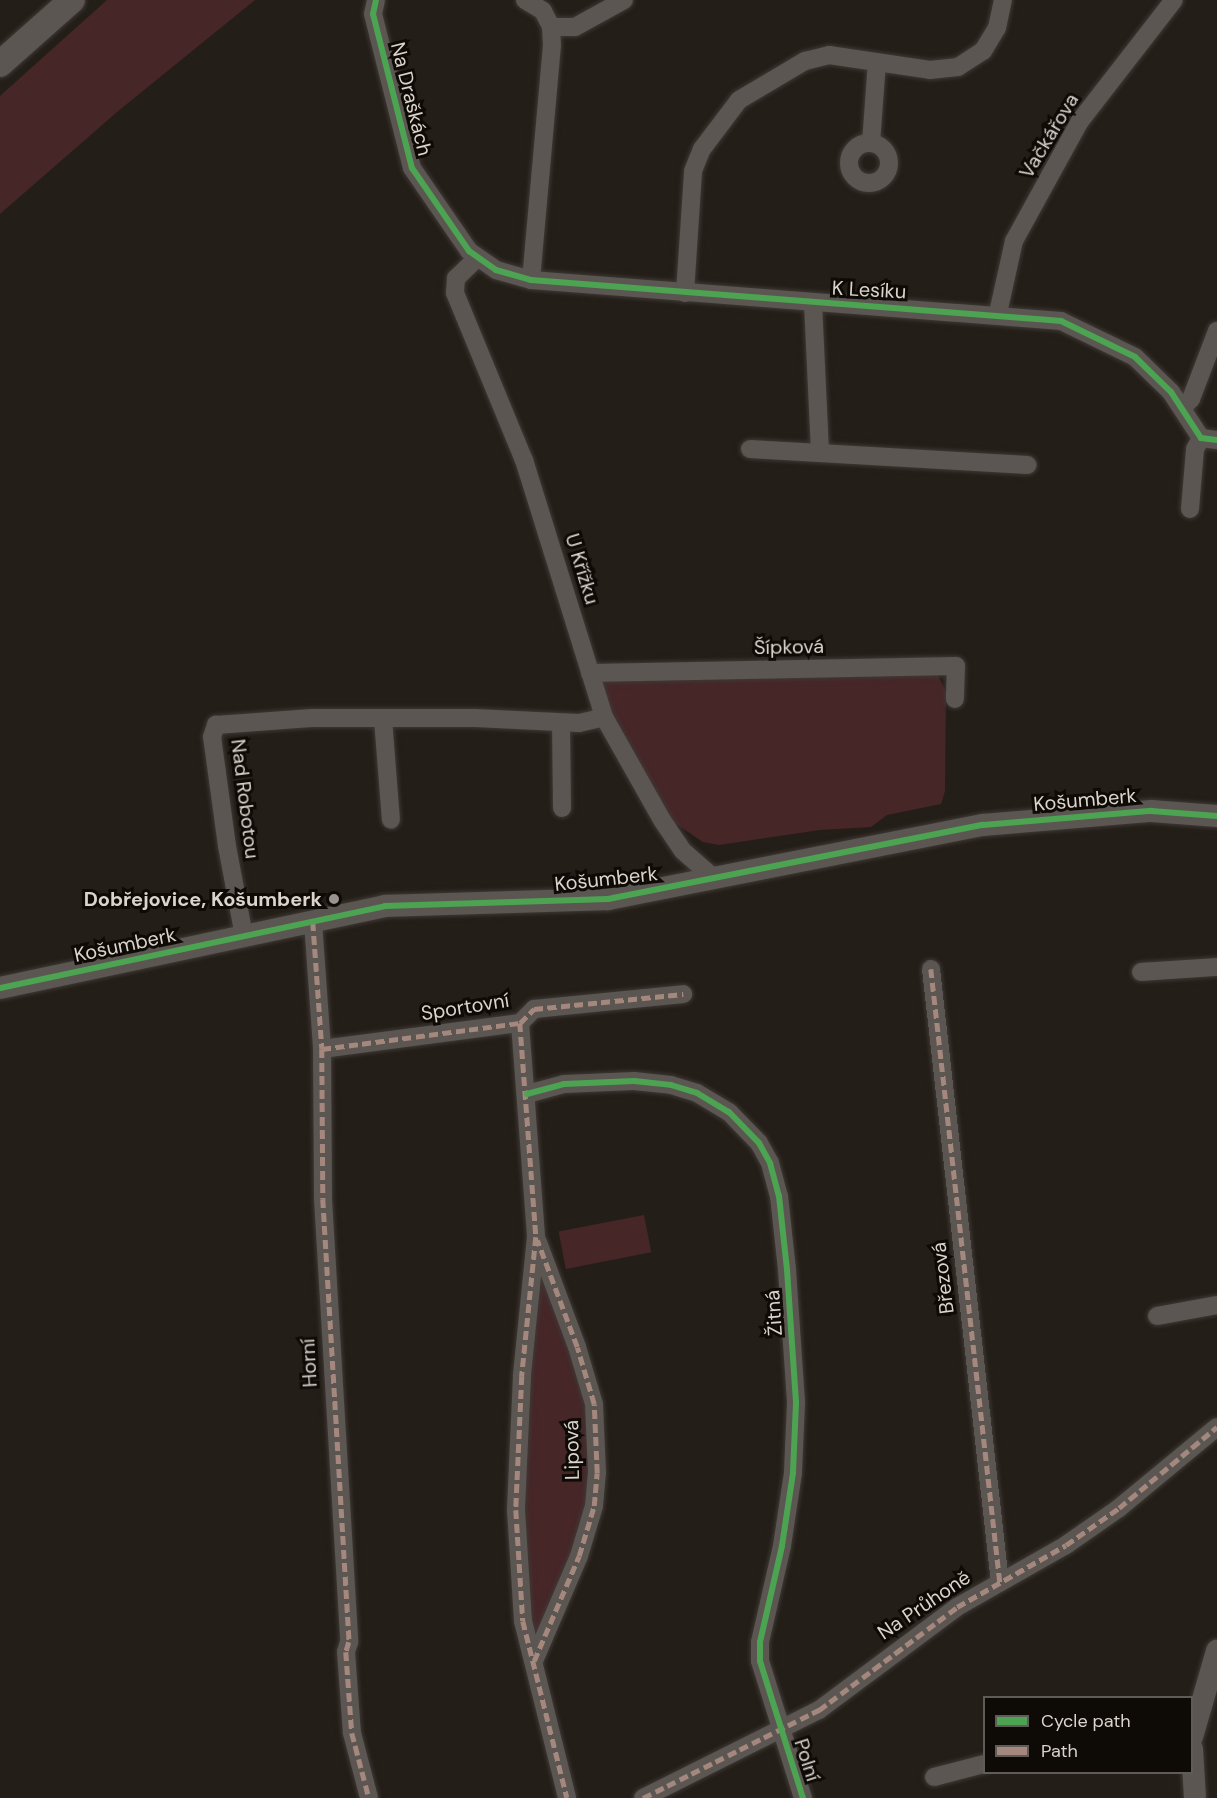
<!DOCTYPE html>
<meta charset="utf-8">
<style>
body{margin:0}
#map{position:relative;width:1217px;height:1798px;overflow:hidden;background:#241e18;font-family:"DM Sans",sans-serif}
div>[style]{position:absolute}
.green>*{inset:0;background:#472628;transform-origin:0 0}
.roads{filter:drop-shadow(0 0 2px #3e3935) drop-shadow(0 0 2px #3e3935)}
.minor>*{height:18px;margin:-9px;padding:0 9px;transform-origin:9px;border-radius:9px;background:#5b5652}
.minor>.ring{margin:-9px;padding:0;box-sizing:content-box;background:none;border:18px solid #5b5652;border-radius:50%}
.tertiary>*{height:22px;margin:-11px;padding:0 11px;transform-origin:11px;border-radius:11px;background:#5b5652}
.secondary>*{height:26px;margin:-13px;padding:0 13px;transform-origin:13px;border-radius:13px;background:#5b5652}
.quiet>*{height:4.5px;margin-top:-2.25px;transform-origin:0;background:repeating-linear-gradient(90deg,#a5887d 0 9px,transparent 0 13.5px)}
.cycleway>*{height:6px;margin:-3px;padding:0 3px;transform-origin:3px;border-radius:3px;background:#4ca352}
.dots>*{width:16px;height:16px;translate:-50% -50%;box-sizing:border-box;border:3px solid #0e0a06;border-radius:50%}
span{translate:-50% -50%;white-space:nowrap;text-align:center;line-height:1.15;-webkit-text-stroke:6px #0e0a06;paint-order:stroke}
.street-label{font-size:20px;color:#dad4cd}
.poi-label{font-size:20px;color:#dad4cd;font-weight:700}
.right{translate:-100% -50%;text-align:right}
.legend{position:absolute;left:983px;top:1696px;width:210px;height:78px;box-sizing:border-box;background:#0e0a06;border:2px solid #605b56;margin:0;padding:8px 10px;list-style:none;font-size:18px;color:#dad4cd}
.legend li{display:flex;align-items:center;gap:12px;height:30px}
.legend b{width:30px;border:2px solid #605b56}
</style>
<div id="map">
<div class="green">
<div style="clip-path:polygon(107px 0,255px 0,117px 112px,0 214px,0 96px)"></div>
<div style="clip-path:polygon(934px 667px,946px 692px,945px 791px,941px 804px,887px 815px,871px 827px,820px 830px,719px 845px,703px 842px,676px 824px,662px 820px,590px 673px)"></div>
<div style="left:644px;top:1215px;width:38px;height:87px;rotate:79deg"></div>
<div style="clip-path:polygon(536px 1237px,594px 1404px,594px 1506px,534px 1661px,516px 1510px)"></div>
</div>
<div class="roads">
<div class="minor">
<div style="left:376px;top:0;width:14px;rotate:102deg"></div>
<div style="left:373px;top:14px;width:159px;rotate:75.8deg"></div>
<div style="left:412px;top:168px;width:101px;rotate:55.5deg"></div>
<div style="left:469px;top:251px;width:33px;rotate:35deg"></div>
<div style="left:496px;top:270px;width:36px;rotate:16deg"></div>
<div style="left:531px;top:280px;width:532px;rotate:4.42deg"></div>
<div style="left:1061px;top:321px;width:82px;rotate:25.9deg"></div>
<div style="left:1135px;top:357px;width:50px;rotate:44.2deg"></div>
<div style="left:1171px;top:392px;width:55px;rotate:56.9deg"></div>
<div style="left:1201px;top:438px;width:16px;rotate:7deg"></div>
<div style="left:525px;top:0;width:21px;rotate:31deg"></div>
<div style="left:543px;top:11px;width:18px;rotate:63deg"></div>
<div style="left:551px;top:27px;width:18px;rotate:87deg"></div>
<div style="left:552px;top:45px;width:236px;rotate:95.1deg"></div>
<div style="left:551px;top:27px;width:24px"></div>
<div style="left:575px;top:27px;width:56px;rotate:-28.9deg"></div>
<div class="ring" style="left:849px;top:143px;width:22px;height:22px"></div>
<div style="left:871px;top:143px;width:81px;rotate:-85.8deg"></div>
<div style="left:476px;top:259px;width:28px;rotate:136deg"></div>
<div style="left:456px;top:278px;width:15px;rotate:94deg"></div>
<div style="left:455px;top:293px;width:181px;rotate:67.6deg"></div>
<div style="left:524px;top:460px;width:269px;rotate:72.7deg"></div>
<div style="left:604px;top:717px;width:118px;rotate:60.6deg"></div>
<div style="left:662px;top:820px;width:37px;rotate:56deg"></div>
<div style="left:683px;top:851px;width:43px;rotate:41.2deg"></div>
<div style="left:685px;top:293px;width:122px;rotate:-86.2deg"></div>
<div style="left:693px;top:171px;width:24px;rotate:-68deg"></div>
<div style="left:702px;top:149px;width:61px;rotate:-52.9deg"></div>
<div style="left:739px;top:100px;width:77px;rotate:-30.6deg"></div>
<div style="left:805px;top:61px;width:25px;rotate:-14deg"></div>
<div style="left:829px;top:55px;width:102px;rotate:8.4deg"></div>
<div style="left:930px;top:70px;width:28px;rotate:-6deg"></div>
<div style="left:958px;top:67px;width:30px;rotate:-33deg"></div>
<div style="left:983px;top:51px;width:27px;rotate:-59deg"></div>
<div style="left:997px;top:28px;width:29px;rotate:-78deg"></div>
<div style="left:813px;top:303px;width:149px;rotate:87.3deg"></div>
<div style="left:998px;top:313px;width:74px;rotate:-77.5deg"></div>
<div style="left:1014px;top:241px;width:137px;rotate:-61.2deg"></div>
<div style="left:1080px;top:121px;width:153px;rotate:-52.2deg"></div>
<div style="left:1183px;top:407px;width:11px;rotate:-45deg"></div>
<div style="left:1191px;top:399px;width:73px;rotate:-69.1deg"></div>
<div style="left:750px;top:449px;width:278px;rotate:3.3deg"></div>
<div style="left:1190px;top:509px;width:60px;rotate:-85.2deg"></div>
<div style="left:1195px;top:449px;width:13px;rotate:-61deg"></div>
<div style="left:590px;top:673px;width:366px;rotate:-1.1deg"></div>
<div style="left:956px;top:666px;width:33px;rotate:92deg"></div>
<div style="left:383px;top:719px;width:101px;rotate:85.5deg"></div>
<div style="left:561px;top:723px;width:85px;rotate:89.3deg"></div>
<div style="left:313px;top:922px;width:127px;rotate:85.9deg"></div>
<div style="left:322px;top:1049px;width:150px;rotate:89.6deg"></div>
<div style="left:323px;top:1199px;width:444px;rotate:86.6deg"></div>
<div style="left:349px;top:1642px;width:10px;rotate:107deg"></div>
<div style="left:346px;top:1652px;width:81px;rotate:85.8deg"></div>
<div style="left:352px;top:1733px;width:67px;rotate:75.3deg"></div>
<div style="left:244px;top:936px;width:92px;rotate:-100.7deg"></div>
<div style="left:227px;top:846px;width:110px;rotate:-97.8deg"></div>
<div style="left:212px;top:737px;width:13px;rotate:-72deg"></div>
<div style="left:216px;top:725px;width:96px;rotate:-4.2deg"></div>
<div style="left:312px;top:718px;width:163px"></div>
<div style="left:475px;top:718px;width:104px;rotate:2.8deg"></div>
<div style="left:579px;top:723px;width:26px;rotate:-13deg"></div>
<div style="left:931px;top:969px;width:617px;rotate:83.58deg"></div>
<div style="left:1141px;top:972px;width:76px;rotate:-3.8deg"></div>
<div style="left:520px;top:1023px;width:215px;rotate:85.7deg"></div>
<div style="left:536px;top:1237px;width:140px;rotate:95.8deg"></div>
<div style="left:522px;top:1376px;width:134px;rotate:92.6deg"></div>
<div style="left:516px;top:1510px;width:111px;rotate:86.4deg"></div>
<div style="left:523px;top:1621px;width:182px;rotate:76deg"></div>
<div style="left:322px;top:1049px;width:200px;rotate:-7.5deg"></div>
<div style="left:520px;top:1023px;width:20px;rotate:-45deg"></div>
<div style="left:534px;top:1009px;width:150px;rotate:-5.7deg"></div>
<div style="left:527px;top:1094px;width:38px;rotate:-15deg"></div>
<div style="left:564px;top:1084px;width:70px;rotate:-2.5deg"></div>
<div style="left:634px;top:1081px;width:37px;rotate:6deg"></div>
<div style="left:671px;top:1085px;width:27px;rotate:17deg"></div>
<div style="left:697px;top:1093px;width:37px;rotate:31deg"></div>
<div style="left:729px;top:1112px;width:43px;rotate:45.9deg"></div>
<div style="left:759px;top:1143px;width:23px;rotate:61deg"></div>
<div style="left:770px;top:1163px;width:34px;rotate:75deg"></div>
<div style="left:779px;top:1196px;width:74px;rotate:83.8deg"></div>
<div style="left:787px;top:1270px;width:133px;rotate:86.1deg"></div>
<div style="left:796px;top:1403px;width:70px;rotate:92.5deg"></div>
<div style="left:793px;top:1473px;width:74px;rotate:98.6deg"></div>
<div style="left:782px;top:1546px;width:98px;rotate:102.9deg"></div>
<div style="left:760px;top:1642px;width:19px;rotate:90deg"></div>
<div style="left:760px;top:1661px;width:144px;rotate:72.6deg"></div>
<div style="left:1157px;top:1316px;width:61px;rotate:-10.4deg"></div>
<div style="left:534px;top:1661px;width:114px;rotate:-66.8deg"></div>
<div style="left:579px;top:1556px;width:52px;rotate:-73.3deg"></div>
<div style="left:594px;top:1506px;width:33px;rotate:-85deg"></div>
<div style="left:597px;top:1473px;width:69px;rotate:-92.5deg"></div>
<div style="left:594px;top:1404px;width:59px;rotate:-106.6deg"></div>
<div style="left:577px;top:1347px;width:112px;rotate:-110.4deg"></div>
<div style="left:934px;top:1777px;width:52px;rotate:-14.6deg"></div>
<div style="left:643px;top:1798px;width:197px;rotate:-26.6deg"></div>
<div style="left:819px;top:1710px;width:172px;rotate:-36.7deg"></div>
<div style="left:957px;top:1607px;width:125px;rotate:-29.6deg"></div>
<div style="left:1066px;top:1545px;width:65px;rotate:-34.9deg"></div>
<div style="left:1119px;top:1508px;width:127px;rotate:-39.6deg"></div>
</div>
<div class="tertiary">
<div style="left:0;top:988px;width:394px;rotate:-12deg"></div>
<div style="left:385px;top:906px;width:223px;rotate:-1.8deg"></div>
<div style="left:608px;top:899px;width:382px;rotate:-11.2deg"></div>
<div style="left:983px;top:825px;width:169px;rotate:-4.8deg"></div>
<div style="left:1151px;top:811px;width:66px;rotate:4.3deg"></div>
<div style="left:1192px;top:1737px;width:90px;rotate:-73.8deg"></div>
<div style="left:1192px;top:1749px;width:49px;rotate:86.5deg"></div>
</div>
<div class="secondary">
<div style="left:0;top:64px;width:96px;rotate:-41.6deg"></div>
</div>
</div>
<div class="quiet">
<div style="left:313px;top:922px;width:127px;rotate:85.9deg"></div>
<div style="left:322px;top:1049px;width:150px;rotate:89.6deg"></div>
<div style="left:323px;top:1199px;width:444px;rotate:86.6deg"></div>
<div style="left:349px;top:1642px;width:10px;rotate:107deg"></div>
<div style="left:346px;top:1652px;width:81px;rotate:85.8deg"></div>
<div style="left:352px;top:1733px;width:67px;rotate:75.3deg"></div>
<div style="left:931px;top:969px;width:617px;rotate:83.58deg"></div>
<div style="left:520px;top:1023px;width:215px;rotate:85.7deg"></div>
<div style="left:536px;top:1237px;width:140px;rotate:95.8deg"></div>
<div style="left:522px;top:1376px;width:134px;rotate:92.6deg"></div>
<div style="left:516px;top:1510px;width:111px;rotate:86.4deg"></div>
<div style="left:523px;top:1621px;width:182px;rotate:76deg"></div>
<div style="left:322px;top:1049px;width:200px;rotate:-7.5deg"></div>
<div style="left:520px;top:1023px;width:20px;rotate:-45deg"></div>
<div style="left:534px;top:1009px;width:150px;rotate:-5.7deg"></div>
<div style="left:534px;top:1661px;width:114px;rotate:-66.8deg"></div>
<div style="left:579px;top:1556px;width:52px;rotate:-73.3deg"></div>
<div style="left:594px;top:1506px;width:33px;rotate:-85deg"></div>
<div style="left:597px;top:1473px;width:69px;rotate:-92.5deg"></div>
<div style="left:594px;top:1404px;width:59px;rotate:-106.6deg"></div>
<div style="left:577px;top:1347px;width:114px;rotate:-110.5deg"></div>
<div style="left:643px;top:1798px;width:197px;rotate:-26.6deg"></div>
<div style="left:819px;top:1710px;width:172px;rotate:-36.7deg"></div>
<div style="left:957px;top:1607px;width:125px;rotate:-29.6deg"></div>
<div style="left:1066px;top:1545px;width:65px;rotate:-34.9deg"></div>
<div style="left:1119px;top:1508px;width:127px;rotate:-39.6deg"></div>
</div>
<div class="cycleway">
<div style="left:376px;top:0;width:14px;rotate:102deg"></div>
<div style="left:373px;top:14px;width:159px;rotate:75.8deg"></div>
<div style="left:412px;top:168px;width:101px;rotate:55.5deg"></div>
<div style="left:469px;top:251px;width:33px;rotate:35deg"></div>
<div style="left:496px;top:270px;width:36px;rotate:16deg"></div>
<div style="left:531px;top:280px;width:532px;rotate:4.42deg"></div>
<div style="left:1061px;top:321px;width:82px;rotate:25.9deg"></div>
<div style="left:1135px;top:357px;width:50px;rotate:44.2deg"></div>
<div style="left:1171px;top:392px;width:55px;rotate:56.9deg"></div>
<div style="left:1201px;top:438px;width:16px;rotate:7deg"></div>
<div style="left:0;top:988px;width:394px;rotate:-12deg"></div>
<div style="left:385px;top:906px;width:223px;rotate:-1.8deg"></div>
<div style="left:608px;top:899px;width:382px;rotate:-11.2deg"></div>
<div style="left:983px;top:825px;width:169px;rotate:-4.8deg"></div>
<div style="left:1151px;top:811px;width:66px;rotate:4.3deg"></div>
<div style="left:527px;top:1094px;width:38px;rotate:-15deg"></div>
<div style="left:564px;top:1084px;width:70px;rotate:-2.5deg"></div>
<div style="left:634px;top:1081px;width:37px;rotate:6deg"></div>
<div style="left:671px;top:1085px;width:27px;rotate:17deg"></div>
<div style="left:697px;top:1093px;width:37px;rotate:31deg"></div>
<div style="left:729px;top:1112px;width:43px;rotate:45.9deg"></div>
<div style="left:759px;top:1143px;width:23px;rotate:61deg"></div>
<div style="left:770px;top:1163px;width:34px;rotate:75deg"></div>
<div style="left:779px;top:1196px;width:74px;rotate:83.8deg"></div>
<div style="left:787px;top:1270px;width:133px;rotate:86.1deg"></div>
<div style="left:796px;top:1403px;width:70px;rotate:92.5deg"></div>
<div style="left:793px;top:1473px;width:74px;rotate:98.6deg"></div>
<div style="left:782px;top:1546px;width:98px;rotate:102.9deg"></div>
<div style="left:760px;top:1642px;width:19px;rotate:90deg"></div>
<div style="left:760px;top:1661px;width:144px;rotate:72.6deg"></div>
</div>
<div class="dots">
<div style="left:334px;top:899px;background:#9a948e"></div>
</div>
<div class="street-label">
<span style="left:411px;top:99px;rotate:76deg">Na Draškách</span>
<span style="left:1049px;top:136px;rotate:-59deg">Vačkářova</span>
<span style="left:869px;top:290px;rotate:3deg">K Lesíku</span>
<span style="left:582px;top:569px;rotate:73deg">U Křížku</span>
<span style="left:789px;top:647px;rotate:-1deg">Šípková</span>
<span style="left:245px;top:799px;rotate:83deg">Nad Robotou</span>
<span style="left:1085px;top:800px;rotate:-5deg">Košumberk</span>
<span style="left:606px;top:879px;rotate:-6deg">Košumberk</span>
<span style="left:125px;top:945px;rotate:-12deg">Košumberk</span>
<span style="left:465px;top:1007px;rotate:-9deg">Sportovní</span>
<span style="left:943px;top:1278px;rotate:-97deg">Březová</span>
<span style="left:774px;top:1313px;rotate:-94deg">Žitná</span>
<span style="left:309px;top:1363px;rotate:-93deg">Horní</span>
<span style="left:572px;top:1450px;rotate:-91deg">Lipová</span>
<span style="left:924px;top:1605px;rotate:-34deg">Na Průhoně</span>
<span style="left:807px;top:1760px;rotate:72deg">Polní</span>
</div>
<div class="poi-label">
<span class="right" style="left:322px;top:899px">Dobřejovice, Košumberk</span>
</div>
<ul class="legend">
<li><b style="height:8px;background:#4ca352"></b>Cycle path</li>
<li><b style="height:8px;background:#a5887d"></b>Path</li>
</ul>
</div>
